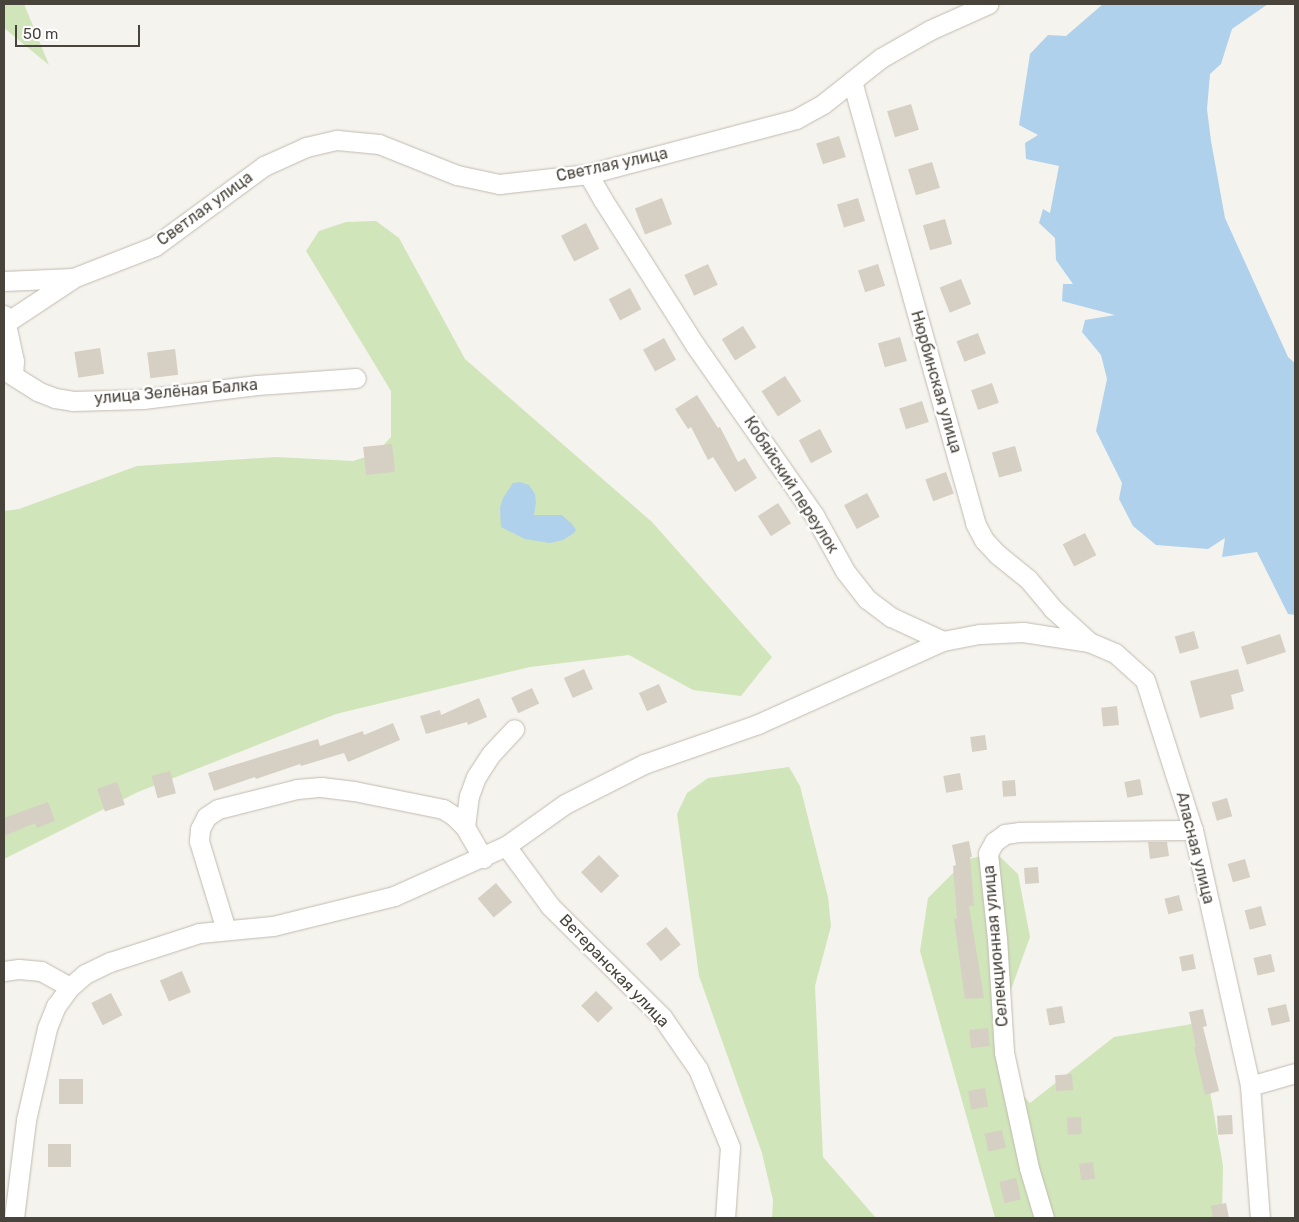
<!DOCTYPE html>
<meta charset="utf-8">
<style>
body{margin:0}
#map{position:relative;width:1299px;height:1222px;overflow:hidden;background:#f5f3ed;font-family:Rubik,sans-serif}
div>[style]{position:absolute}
.green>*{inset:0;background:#d0e5ba}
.water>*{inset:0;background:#b0d1eb}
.building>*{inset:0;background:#d6cfc3;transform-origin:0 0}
.roads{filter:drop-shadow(0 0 1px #c0bbb0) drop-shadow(0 0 1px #c0bbb0)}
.street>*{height:19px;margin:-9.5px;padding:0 9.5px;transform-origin:9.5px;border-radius:9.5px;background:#fff}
span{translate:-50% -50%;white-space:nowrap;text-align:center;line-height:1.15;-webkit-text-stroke:5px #fff;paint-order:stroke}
.street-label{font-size:16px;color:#49443b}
.frame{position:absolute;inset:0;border:5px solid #49443b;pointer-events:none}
.scale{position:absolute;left:15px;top:25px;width:125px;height:22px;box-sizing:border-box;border:2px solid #49443b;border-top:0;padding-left:6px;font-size:15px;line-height:18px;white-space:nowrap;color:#49443b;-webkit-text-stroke:4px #fff;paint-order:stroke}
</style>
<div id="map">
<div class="green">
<div style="clip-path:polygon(4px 4px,24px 4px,49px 65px,4px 28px)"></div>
<div style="clip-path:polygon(376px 221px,399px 238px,465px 359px,652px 522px,772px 657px,741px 696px,693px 690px,629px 655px,530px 667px,336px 714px,138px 792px,4px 859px,4px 511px,19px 509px,137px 466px,276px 457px,353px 461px,375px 454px,391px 437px,391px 391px,306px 251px,319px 231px,346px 222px)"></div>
<div style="clip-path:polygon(789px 767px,800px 786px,828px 897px,831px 926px,815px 986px,823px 1157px,876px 1218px,772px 1218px,773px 1200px,762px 1153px,699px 976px,677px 814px,687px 793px,708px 778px)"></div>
<div style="clip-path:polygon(995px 852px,1018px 874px,1030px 937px,1009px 995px,1009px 1079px,1030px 1103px,1114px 1037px,1198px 1023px,1223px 1166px,1222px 1218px,995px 1218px,920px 951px,928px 898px,966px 860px)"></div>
</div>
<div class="water">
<div style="clip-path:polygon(1103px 4px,1268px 4px,1232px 29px,1221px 64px,1210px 74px,1207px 109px,1211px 141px,1225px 218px,1288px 357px,1295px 363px,1295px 615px,1288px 614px,1257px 552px,1222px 557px,1225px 538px,1208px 549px,1156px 545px,1133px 526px,1119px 499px,1122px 483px,1096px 431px,1107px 379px,1101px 355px,1082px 332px,1085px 320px,1115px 315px,1062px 301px,1063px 284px,1073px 284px,1056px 260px,1055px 238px,1039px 223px,1043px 209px,1050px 213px,1059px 166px,1026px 159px,1025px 143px,1038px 135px,1019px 125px,1030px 54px,1048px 35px,1066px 36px)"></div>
<div style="clip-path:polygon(520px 482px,529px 485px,535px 494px,536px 502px,534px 515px,562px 515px,572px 524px,576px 530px,574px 533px,563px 540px,550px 543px,525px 539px,501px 527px,500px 508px,503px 498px,513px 483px)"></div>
</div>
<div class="building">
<div style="left:911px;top:104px;width:27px;height:25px;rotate:73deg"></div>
<div style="left:839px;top:136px;width:22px;height:24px;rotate:72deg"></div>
<div style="left:932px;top:162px;width:27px;height:25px;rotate:73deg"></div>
<div style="left:662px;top:198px;width:28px;height:29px;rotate:69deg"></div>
<div style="left:858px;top:198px;width:24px;height:22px;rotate:73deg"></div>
<div style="left:945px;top:219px;width:26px;height:23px;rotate:74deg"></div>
<div style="left:586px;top:223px;width:29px;height:28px;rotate:63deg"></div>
<div style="left:708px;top:264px;width:23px;height:26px;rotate:65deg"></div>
<div style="left:878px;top:264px;width:23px;height:21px;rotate:72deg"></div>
<div style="left:961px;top:279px;width:27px;height:23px;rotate:68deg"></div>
<div style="left:630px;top:288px;width:24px;height:24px;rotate:62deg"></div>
<div style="left:743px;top:326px;width:25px;height:25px;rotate:58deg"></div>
<div style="left:978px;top:333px;width:22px;height:23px;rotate:69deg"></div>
<div style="left:900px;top:337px;width:25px;height:23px;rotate:74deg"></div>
<div style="left:664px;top:338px;width:25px;height:24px;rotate:61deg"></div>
<div style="left:100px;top:348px;width:26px;height:26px;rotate:81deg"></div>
<div style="left:175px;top:349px;width:26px;height:28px;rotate:83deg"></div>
<div style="left:785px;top:376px;width:30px;height:28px;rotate:57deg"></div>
<div style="left:992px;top:383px;width:21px;height:22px;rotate:71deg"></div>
<div style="clip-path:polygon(697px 395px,718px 428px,720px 427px,738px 462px,745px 458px,757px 478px,735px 492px,713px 457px,708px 460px,691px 427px,688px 429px,675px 409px)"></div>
<div style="left:922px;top:401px;width:22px;height:24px;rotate:72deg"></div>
<div style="left:820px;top:429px;width:26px;height:24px;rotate:62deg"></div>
<div style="left:392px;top:444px;width:28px;height:29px;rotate:84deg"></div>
<div style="left:1015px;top:446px;width:26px;height:24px;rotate:74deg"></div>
<div style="left:946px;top:472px;width:23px;height:22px;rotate:70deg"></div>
<div style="left:867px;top:493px;width:27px;height:26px;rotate:62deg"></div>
<div style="left:778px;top:503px;width:24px;height:24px;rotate:57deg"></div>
<div style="left:1085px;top:533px;width:25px;height:25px;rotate:63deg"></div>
<div style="left:1194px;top:631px;width:18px;height:20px;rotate:74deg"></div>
<div style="left:1280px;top:634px;width:19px;height:41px;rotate:72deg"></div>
<div style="left:584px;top:669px;width:22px;height:22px;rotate:66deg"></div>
<div style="clip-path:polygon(1238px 669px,1244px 691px,1231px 695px,1234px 709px,1200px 718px,1190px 681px)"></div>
<div style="left:659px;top:684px;width:20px;height:22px;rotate:66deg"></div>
<div style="left:532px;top:688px;width:17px;height:23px;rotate:65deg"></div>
<div style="clip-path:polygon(479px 698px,487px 717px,468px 725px,467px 722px,426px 734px,420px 716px,440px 710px,441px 715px)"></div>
<div style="left:1117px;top:706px;width:19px;height:16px;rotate:84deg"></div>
<div style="clip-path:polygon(393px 723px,400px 740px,348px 762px,344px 753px,301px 766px,300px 764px,256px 779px,255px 777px,214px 791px,208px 773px,318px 739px,320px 746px,363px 731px,364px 735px)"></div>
<div style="left:985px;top:735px;width:15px;height:15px;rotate:82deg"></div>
<div style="left:170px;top:771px;width:23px;height:19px;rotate:75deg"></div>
<div style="left:960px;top:773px;width:17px;height:17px;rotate:80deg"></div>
<div style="left:1140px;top:779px;width:16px;height:16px;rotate:79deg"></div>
<div style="left:1015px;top:780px;width:16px;height:13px;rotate:86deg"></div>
<div style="left:117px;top:782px;width:24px;height:21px;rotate:71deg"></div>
<div style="left:1227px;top:798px;width:19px;height:16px;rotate:74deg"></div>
<div style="clip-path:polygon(48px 802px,55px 821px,37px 828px,35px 823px,4px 836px,4px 818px)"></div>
<div style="clip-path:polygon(969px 841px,972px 857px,970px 857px,974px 906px,969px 906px,984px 998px,965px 999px,954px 919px,957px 918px,953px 866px,956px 865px,952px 845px)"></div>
<div style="clip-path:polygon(1148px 842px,1167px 842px,1169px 856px,1150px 859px)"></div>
<div style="left:599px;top:855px;width:29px;height:25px;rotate:46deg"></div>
<div style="left:1245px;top:859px;width:19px;height:18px;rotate:74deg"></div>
<div style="left:1038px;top:867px;width:16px;height:14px;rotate:86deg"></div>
<div style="left:496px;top:883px;width:25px;height:24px;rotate:50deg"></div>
<div style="left:1179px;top:895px;width:16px;height:15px;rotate:76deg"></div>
<div style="left:1261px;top:906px;width:20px;height:17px;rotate:75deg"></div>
<div style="left:666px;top:927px;width:23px;height:26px;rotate:50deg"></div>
<div style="left:1193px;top:954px;width:15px;height:14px;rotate:79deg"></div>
<div style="left:1271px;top:954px;width:18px;height:18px;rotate:77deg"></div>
<div style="left:182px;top:971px;width:23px;height:24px;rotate:67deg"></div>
<div style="left:596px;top:991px;width:24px;height:21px;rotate:45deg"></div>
<div style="left:111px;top:993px;width:25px;height:22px;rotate:63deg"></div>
<div style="left:1286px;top:1004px;width:18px;height:19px;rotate:77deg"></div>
<div style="left:1062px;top:1006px;width:17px;height:16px;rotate:80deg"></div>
<div style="clip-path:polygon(1203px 1009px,1207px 1026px,1203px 1027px,1219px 1091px,1205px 1095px,1194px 1047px,1196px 1047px,1189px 1012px)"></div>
<div style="left:988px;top:1028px;width:18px;height:19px;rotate:84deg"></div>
<div style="left:1072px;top:1074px;width:16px;height:17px;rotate:86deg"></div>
<div style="left:83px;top:1079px;width:25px;height:24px;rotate:90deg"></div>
<div style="left:985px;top:1088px;width:19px;height:17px;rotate:81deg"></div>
<div style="left:1232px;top:1115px;width:19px;height:15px;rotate:87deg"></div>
<div style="left:1081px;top:1117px;width:17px;height:14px;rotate:87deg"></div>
<div style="left:1002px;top:1130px;width:18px;height:18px;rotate:77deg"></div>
<div style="left:48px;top:1144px;width:23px;height:23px"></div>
<div style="left:1093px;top:1162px;width:17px;height:14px;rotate:83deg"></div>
<div style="left:1016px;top:1178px;width:22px;height:17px;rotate:77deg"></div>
<div style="clip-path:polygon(1226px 1203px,1229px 1218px,1213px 1218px,1211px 1206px)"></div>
</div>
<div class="roads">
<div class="street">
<div style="left:852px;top:81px;width:459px;rotate:74.4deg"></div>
<div style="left:975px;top:523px;width:19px;rotate:62deg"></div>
<div style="left:984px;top:540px;width:19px;rotate:47deg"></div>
<div style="left:997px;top:554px;width:40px;rotate:39deg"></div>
<div style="left:1028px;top:579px;width:39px;rotate:50deg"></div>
<div style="left:1053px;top:609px;width:49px;rotate:42.5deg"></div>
<div style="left:588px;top:174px;width:30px;rotate:60deg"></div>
<div style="left:603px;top:200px;width:172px;rotate:57.6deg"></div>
<div style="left:695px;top:345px;width:208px;rotate:55deg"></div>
<div style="left:814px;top:515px;width:64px;rotate:61deg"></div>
<div style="left:845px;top:571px;width:36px;rotate:52deg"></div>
<div style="left:867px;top:599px;width:30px;rotate:37deg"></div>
<div style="left:891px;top:617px;width:57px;rotate:24.8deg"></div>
<div style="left:943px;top:641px;width:38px;rotate:-11deg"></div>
<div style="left:980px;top:634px;width:43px;rotate:-2.7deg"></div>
<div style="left:1023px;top:632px;width:67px;rotate:8.6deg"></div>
<div style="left:1089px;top:642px;width:28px;rotate:23deg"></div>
<div style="left:1115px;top:653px;width:40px;rotate:42deg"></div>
<div style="left:1145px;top:680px;width:157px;rotate:72.3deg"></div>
<div style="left:1193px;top:830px;width:262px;rotate:77.4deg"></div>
<div style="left:1250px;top:1086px;width:132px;rotate:85.7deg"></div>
<div style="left:4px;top:281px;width:69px;rotate:-2.5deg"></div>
<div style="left:73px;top:278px;width:88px;rotate:-21.3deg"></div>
<div style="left:155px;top:246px;width:135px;rotate:-36.3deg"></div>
<div style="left:264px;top:166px;width:46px;rotate:-24.3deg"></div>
<div style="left:306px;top:147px;width:32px;rotate:-13deg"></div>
<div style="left:337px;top:140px;width:42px;rotate:5.4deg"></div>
<div style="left:379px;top:144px;width:84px;rotate:21.7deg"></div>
<div style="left:457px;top:175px;width:43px;rotate:12.1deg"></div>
<div style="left:499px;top:184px;width:90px;rotate:-6.4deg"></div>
<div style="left:588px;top:174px;width:215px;rotate:-14.8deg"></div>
<div style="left:796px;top:119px;width:31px;rotate:-29deg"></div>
<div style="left:823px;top:104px;width:74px;rotate:-38.4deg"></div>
<div style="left:881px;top:58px;width:56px;rotate:-29.7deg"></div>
<div style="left:930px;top:30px;width:64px;rotate:-24.1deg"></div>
<div style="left:4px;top:315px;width:47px;rotate:77.7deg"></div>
<div style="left:14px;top:361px;width:14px;rotate:94deg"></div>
<div style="left:4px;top:324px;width:82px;rotate:-33.5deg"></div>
<div style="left:4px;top:370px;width:39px;rotate:32deg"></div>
<div style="left:37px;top:391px;width:19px;rotate:21deg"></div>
<div style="left:55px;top:398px;width:18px;rotate:9deg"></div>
<div style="left:73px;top:401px;width:70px;rotate:-1.6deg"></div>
<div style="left:143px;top:399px;width:115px;rotate:-7deg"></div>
<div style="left:257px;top:385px;width:99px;rotate:-4deg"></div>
<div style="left:465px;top:827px;width:31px;rotate:-83deg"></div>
<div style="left:469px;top:796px;width:20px;rotate:-70deg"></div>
<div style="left:476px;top:777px;width:27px;rotate:-57deg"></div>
<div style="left:491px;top:754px;width:34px;rotate:-47deg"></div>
<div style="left:506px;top:846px;width:74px;rotate:53.7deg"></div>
<div style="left:550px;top:906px;width:158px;rotate:44.7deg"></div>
<div style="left:662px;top:1017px;width:63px;rotate:55.3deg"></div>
<div style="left:698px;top:1069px;width:84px;rotate:67.7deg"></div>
<div style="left:730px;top:1147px;width:71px;rotate:94deg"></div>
<div style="left:226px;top:930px;width:93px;rotate:-106.9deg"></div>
<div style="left:199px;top:841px;width:12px;rotate:-85deg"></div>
<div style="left:200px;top:829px;width:13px;rotate:-63deg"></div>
<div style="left:206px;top:817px;width:14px;rotate:-34deg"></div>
<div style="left:218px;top:809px;width:81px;rotate:-14.2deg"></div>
<div style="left:297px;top:789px;width:24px;rotate:-5deg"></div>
<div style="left:321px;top:787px;width:33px;rotate:7deg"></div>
<div style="left:354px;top:791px;width:91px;rotate:11.4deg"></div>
<div style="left:443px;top:809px;width:13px;rotate:32deg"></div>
<div style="left:454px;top:816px;width:16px;rotate:45deg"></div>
<div style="left:465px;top:827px;width:36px;rotate:60deg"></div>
<div style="left:4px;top:971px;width:15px;rotate:-8deg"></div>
<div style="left:19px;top:969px;width:22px;rotate:5deg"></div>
<div style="left:41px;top:971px;width:33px;rotate:29deg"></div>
<div style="left:70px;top:987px;width:20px;rotate:-41deg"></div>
<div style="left:85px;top:974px;width:28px;rotate:-26deg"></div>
<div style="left:110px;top:962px;width:94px;rotate:-18deg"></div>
<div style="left:199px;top:933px;width:74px;rotate:-5.4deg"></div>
<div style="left:273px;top:926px;width:125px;rotate:-13.9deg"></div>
<div style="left:394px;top:896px;width:123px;rotate:-24.1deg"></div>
<div style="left:506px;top:846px;width:72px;rotate:-35.4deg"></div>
<div style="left:565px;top:804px;width:89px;rotate:-26.9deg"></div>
<div style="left:644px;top:764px;width:121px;rotate:-19.3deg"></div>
<div style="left:758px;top:724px;width:203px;rotate:-24.2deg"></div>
<div style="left:1250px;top:1086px;width:47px;rotate:-16.1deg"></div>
<div style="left:14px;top:1218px;width:99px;rotate:-83deg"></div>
<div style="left:26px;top:1120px;width:94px;rotate:-77.1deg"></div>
<div style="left:47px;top:1028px;width:24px;rotate:-68deg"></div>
<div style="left:56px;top:1006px;width:24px;rotate:-54deg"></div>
<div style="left:1044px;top:1218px;width:52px;rotate:-106.7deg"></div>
<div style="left:1029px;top:1168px;width:119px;rotate:-102.2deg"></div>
<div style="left:1004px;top:1052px;width:113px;rotate:-93.5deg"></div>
<div style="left:997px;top:939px;width:86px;rotate:-96deg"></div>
<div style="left:988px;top:853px;width:13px;rotate:-61deg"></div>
<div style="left:994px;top:842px;width:14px;rotate:-36deg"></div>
<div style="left:1005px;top:834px;width:15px;rotate:-8deg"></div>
<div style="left:1020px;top:832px;width:173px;rotate:-0.7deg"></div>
</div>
</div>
<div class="street-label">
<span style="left:612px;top:165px;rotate:-12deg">Светлая улица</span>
<span style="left:205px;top:209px;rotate:-36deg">Светлая улица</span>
<span style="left:936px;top:382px;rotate:74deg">Нюрбинская улица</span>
<span style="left:176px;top:392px;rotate:-5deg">улица Зелёная Балка</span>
<span style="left:791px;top:485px;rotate:57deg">Кобяйский переулок</span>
<span style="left:1195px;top:848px;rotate:76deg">Аласная улица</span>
<span style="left:996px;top:946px;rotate:-95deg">Селекционная улица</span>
<span style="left:614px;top:971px;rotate:46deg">Ветеранская улица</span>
</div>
<div class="frame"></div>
<div class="scale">50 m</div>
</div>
